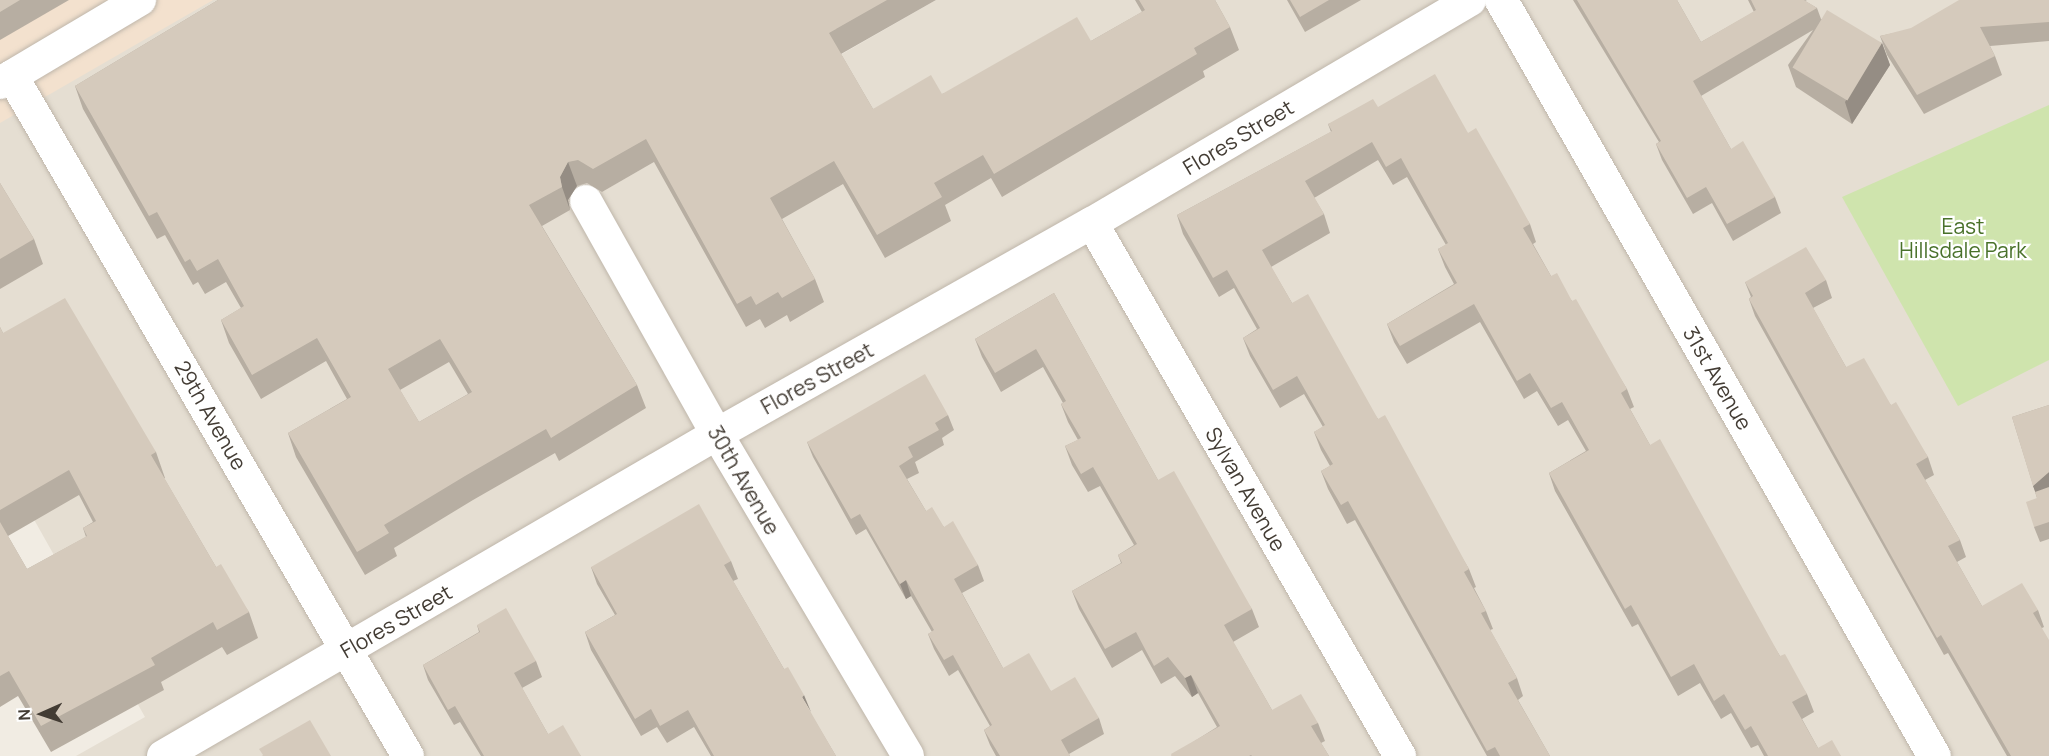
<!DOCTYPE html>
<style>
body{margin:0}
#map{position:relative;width:2049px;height:756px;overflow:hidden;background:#f1ece3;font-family:Manrope,sans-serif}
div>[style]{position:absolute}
.residential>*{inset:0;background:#e5ded2}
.commercial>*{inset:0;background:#f3e1ce}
.green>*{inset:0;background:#cfe4ad}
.roads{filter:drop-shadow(0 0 2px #bfb6aa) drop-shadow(0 0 2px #bfb6aa)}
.minor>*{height:32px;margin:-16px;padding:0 16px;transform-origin:16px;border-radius:16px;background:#fff}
.tertiary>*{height:33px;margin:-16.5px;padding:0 16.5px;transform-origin:16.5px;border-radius:16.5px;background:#fff}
.wall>*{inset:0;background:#b7aea2}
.shaded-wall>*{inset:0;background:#958d84}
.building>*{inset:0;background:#d5cabc;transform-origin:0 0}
span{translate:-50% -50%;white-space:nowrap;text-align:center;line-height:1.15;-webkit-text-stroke:4.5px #fff;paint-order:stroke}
.street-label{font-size:21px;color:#433c34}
.park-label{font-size:21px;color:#49712a}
.north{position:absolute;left:12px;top:684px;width:60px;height:60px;-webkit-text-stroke:4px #fff;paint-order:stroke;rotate:267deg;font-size:16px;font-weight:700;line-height:24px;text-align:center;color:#433c34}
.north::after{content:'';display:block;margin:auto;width:21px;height:27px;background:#433c34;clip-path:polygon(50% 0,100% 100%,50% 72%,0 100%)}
</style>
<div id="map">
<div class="residential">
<div style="clip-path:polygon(212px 0,220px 0,586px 201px,936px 0,2049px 0,2049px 756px,76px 756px,145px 717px,0 459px,0 120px)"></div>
</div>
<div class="commercial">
<div style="clip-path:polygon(0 0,213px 0,0 123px)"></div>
</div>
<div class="green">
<div style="clip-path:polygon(2049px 105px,2049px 360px,1958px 406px,1842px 197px)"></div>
</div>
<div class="roads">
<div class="minor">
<div style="left:12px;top:76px;width:787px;rotate:59.79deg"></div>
<div style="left:0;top:83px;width:163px;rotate:-30.7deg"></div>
<div style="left:586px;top:201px;width:267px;rotate:60.7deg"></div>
<div style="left:717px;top:434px;width:374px;rotate:59.3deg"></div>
<div style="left:1092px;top:223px;width:616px;rotate:59.98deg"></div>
<div style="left:163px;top:756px;width:641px;rotate:-30.17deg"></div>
<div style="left:717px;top:434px;width:430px;rotate:-29.4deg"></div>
<div style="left:1092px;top:223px;width:439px;rotate:-30.5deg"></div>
</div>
<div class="tertiary">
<div style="left:1501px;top:0;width:871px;rotate:60.2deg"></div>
</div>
</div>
<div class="wall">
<div style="clip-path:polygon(0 0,69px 0,0 40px)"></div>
<div style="clip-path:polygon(evenodd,218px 0,936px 0,841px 54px,873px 109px,942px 94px,1091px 41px,1142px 12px,1135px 0,1215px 0,1230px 27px,1239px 50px,1203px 71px,1205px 77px,1002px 197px,991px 178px,945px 205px,951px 221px,885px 258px,843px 184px,782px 219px,815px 279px,824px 302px,790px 322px,787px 315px,765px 328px,760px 319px,746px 327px,654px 162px,602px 192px,587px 183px,577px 186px,568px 200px,570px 210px,542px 226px,637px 385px,646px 408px,559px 461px,555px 453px,473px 500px,394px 548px,397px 556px,365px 575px,296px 457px,288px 433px,347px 399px,326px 361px,261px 399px,229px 343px,221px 320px,241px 308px,226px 282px,205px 294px,198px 282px,193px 285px,165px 235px,157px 239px,83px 109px,75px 86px,218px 0,449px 362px,468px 394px,419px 422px,400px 390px,449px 362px)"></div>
<div style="clip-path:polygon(1287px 0,1361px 0,1305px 32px)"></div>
<div style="clip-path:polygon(1573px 0,1677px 0,1701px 42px,1754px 12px,1748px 0,1807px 0,1805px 1px,1817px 8px,1821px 19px,1882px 43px,1890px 65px,1852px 124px,1796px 87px,1788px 65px,1813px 30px,1701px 96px,1731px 149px,1775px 197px,1781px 213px,1733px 241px,1712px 203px,1693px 214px,1662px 160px,1656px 144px,1659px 142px)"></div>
<div style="clip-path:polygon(2049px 0,2049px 41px,1990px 46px,1995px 56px,2002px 75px,1924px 114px,1887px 55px,1880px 36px)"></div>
<div style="clip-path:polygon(1378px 107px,1468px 133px,1530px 224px,1536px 242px,1533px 244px,1551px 276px,1572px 301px,1627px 389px,1634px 407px,1630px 409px,1650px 445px,1780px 656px,1807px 694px,1814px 712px,1802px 719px,1818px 748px,1841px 756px,1764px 756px,1758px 745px,1751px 748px,1731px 713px,1721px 719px,1700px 683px,1678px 696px,1638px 624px,1632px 627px,1555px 491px,1549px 473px,1586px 451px,1568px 420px,1558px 426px,1537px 391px,1524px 399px,1480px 322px,1407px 364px,1394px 342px,1387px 324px,1454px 284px,1445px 267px,1438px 249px,1446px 245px,1407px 177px,1393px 185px,1378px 160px,1314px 198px,1324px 214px,1330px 233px,1271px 267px,1292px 303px,1378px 419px,1469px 569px,1476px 587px,1474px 588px,1486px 611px,1493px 629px,1490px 630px,1517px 678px,1523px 696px,1518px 700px,1550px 756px,1487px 756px,1355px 520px,1347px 524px,1328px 489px,1321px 471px,1330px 466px,1321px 450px,1314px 432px,1323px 427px,1304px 394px,1280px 408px,1250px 356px,1243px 338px,1257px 329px,1234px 288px,1219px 297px,1183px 234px,1177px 215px,1331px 132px,1328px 124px)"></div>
<div style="clip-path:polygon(0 183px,34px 239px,43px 264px,0 289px)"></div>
<div style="clip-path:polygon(1826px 280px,1832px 298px,1813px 308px,1846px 367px,1891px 405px,1928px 457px,1934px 475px,1925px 480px,1960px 540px,1966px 557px,1957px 562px,1982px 606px,2038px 610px,2044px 627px,2042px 628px,2049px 756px,2007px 756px,1948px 653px,1944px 655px,1755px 316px,1749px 299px,1751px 297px,1745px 282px)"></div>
<div style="clip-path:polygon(1054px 293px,1158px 480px,1252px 609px,1259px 627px,1233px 642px,1272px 710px,1318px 723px,1325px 741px,1321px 743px,1329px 756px,1171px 756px,1217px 727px,1198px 693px,1192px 697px,1175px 676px,1161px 684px,1142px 650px,1112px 668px,1079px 609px,1072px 591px,1121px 563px,1118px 555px,1134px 545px,1100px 486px,1088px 492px,1072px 465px,1065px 446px,1078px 440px,1068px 422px,1061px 404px,1063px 403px,1043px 367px,1001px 392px,982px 357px,975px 339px)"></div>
<div style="clip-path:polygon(evenodd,0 327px,3px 333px,156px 452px,165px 478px,164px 478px,216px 567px,249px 612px,258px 638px,227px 655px,222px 647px,161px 682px,164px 690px,51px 752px,18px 696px,0 707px,0 327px,79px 495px,93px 522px,83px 528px,86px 537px,27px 569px,8px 536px,79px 495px)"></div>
<div style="clip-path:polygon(2049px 405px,2049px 539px,2040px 542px,2034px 527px,2037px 498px,2012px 417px)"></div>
<div style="clip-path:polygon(948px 415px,954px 430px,942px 438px,944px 445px,915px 462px,919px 473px,907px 479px,926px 511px,944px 527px,978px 565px,984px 581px,962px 593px,1003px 668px,1051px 691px,1099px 718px,1104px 734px,1069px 754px,1070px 756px,996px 756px,990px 745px,984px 730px,990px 726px,958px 670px,949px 676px,934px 649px,928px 634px,932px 632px,911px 596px,906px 599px,866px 529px,856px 535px,813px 457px,807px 442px)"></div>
<div style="clip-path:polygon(731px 561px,738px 579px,733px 581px,784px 669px,836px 756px,711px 756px,694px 727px,667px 743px,657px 727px,641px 736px,591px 650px,585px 632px,615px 615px,597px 584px,591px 567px)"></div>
<div style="clip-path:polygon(477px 625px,536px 661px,542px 677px,522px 688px,548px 734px,581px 756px,481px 756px,460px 722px,454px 725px,428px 680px,423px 665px,479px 632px)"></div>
</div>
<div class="shaded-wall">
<div style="clip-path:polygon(1882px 43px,1890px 65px,1852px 124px,1845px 102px)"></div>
<div style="clip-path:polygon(568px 162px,577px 186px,568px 200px,570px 210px,562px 187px,560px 177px)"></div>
<div style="clip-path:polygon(2049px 472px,2049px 492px,2039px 501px,2033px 486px)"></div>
<div style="clip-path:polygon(906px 580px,911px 596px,906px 599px,900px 584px)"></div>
<div style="clip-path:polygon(1191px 675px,1198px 693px,1192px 697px,1185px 678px)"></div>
<div style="clip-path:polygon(804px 695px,811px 712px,802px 697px)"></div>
</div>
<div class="building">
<div style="clip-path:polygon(0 0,20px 0,0 12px)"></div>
<div style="clip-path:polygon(evenodd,218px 0,887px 0,829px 33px,873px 109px,931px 75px,942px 94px,1077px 17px,1091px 41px,1145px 10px,1139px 0,1215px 0,1230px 27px,1194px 48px,1197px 54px,994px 174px,983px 155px,934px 183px,942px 197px,877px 235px,834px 161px,770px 198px,815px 279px,782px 298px,778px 292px,756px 305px,751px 296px,737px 304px,646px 139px,593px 169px,578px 160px,568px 162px,560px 177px,562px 187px,529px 205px,637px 385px,551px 438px,546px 429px,465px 476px,384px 525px,389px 533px,357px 552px,288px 433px,351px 397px,317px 338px,252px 375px,221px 320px,244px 306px,218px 259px,197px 271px,190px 259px,185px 262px,157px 212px,149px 216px,75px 86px,218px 0,440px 339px,472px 392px,419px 422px,388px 369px,440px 339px)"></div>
<div style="clip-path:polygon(1290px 0,1329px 0,1300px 17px)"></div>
<div style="clip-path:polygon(1577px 0,1677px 0,1701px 42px,1756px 10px,1751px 0,1804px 0,1817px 8px,1693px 81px,1731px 149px,1743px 141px,1775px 197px,1727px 224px,1706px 187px,1687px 198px,1656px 144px,1661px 141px)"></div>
<div style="clip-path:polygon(1959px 0,2049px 0,2049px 22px,1980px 27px,1995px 56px,1917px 95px,1880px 36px,1911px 28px)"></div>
<div style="left:1827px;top:10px;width:64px;height:67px;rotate:31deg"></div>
<div style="clip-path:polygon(1435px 74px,1468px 133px,1476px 128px,1512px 191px,1530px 224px,1523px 228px,1551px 276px,1557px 273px,1572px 301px,1576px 299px,1627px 389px,1621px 393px,1650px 445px,1660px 439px,1780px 656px,1785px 654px,1807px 694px,1792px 702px,1818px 748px,1832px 740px,1841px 756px,1768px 756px,1751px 726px,1745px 730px,1724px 694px,1714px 701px,1694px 664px,1671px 677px,1631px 605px,1625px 609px,1549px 473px,1589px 450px,1562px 402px,1551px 408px,1530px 373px,1517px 381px,1474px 304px,1400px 346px,1387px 324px,1457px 283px,1438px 249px,1448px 243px,1401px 158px,1386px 167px,1372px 142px,1305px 181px,1324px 214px,1262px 250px,1292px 303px,1308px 294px,1378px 419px,1385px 415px,1469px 569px,1464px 572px,1486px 611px,1481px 613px,1517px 678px,1508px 683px,1550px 756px,1500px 756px,1495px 747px,1487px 751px,1348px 501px,1341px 505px,1321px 471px,1333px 464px,1314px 432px,1325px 425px,1297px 376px,1273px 390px,1243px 338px,1260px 328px,1227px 270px,1213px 278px,1177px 215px,1332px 131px,1328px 124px,1373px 99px,1378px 107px)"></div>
<div style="clip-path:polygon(0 183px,34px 239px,0 259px)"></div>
<div style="clip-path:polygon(1806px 247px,1826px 280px,1805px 293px,1846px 367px,1864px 358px,1891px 405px,1896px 402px,1928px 457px,1916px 464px,1960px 540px,1948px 546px,1982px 606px,2022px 583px,2038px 610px,2033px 613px,2049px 640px,2049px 756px,2011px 756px,1941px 635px,1937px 638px,1749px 299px,1753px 296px,1745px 282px)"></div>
<div style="clip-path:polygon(1054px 293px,1158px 480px,1174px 471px,1252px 609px,1224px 625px,1272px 710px,1301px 694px,1318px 723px,1311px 726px,1329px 756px,1252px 756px,1251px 755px,1249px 756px,1172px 756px,1171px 754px,1220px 726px,1191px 675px,1185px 678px,1168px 657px,1154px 666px,1136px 632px,1105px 649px,1072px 591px,1122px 563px,1118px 555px,1137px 544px,1093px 467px,1081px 474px,1065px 446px,1081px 438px,1061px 404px,1066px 401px,1036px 349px,995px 373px,975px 339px)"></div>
<div style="clip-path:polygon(65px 298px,156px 452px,151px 455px,216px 567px,221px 564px,249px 612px,217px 630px,213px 622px,151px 658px,155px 665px,41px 726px,9px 671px,0 676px,0 522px,27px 569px,87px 536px,83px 528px,96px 521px,69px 470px,0 510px,0 327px,3px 333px)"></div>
<div style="clip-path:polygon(925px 374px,948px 415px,935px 423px,939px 430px,908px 447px,913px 457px,899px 466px,926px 511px,932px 507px,944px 527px,953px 521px,978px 565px,954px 579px,1003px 668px,1029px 653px,1051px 691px,1075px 677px,1099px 718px,1061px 740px,1070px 756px,1000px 756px,984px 730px,992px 725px,953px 655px,944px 660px,928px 634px,934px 630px,906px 580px,900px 584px,860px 514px,851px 519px,807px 442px)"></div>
<div style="clip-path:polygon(2049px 405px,2049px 472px,2033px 486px,2012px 417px)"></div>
<div style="clip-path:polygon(2049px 487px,2049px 522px,2034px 527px,2026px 502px,2037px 498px,2035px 492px)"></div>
<div style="clip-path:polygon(699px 504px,731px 561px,724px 565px,784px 669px,788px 667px,804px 695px,802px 697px,836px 756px,714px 756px,688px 710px,660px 726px,651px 709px,635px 719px,585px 632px,617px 614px,591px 567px)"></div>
<div style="clip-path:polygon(506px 608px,536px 661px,514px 673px,548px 734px,563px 725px,581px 756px,484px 756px,455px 706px,448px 710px,423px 665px,480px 632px,477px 625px)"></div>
<div style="clip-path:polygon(310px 720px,331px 756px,262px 756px,263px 755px,259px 749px)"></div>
</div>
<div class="street-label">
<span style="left:1238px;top:137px;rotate:-31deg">Flores Street</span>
<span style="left:817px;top:378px;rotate:-29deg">Flores Street</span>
<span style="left:1718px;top:378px;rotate:60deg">31st Avenue</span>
<span style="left:211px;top:415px;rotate:60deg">29th Avenue</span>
<span style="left:744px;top:480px;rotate:60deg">30th Avenue</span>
<span style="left:1246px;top:489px;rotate:60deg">Sylvan Avenue</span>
<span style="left:396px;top:621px;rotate:-30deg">Flores Street</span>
</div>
<div class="park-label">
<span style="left:1963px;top:238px">East<br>Hillsdale Park</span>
</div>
<div class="north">N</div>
</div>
